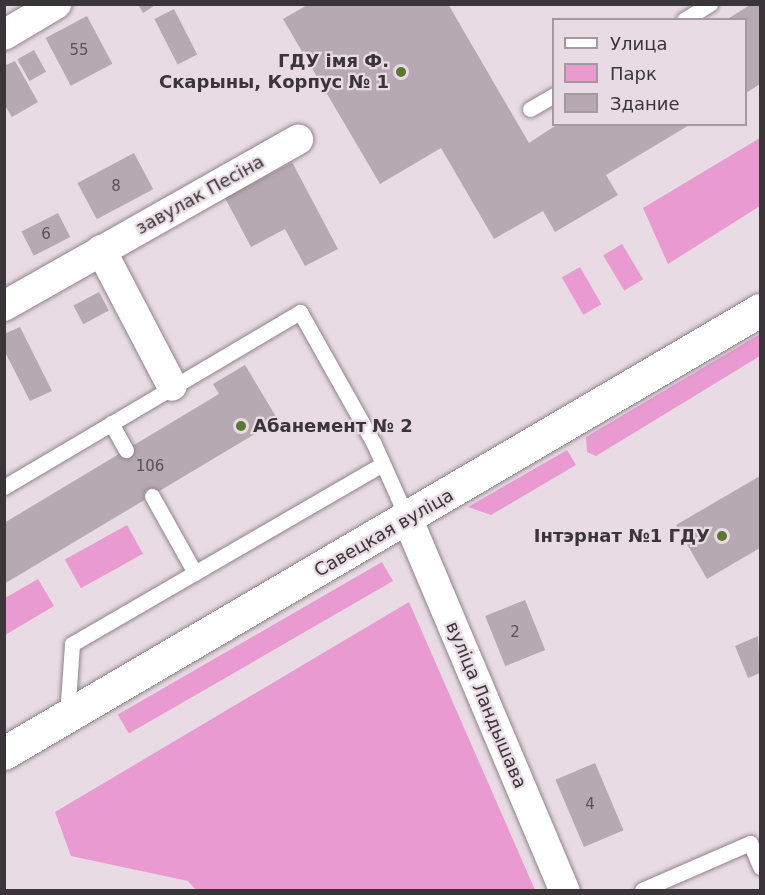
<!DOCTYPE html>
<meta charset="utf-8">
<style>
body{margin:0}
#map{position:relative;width:765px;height:895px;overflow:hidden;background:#e9dbe4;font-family:"DejaVu Sans",sans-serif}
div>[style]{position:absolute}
.green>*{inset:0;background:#e89ad1;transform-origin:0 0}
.building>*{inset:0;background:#b6a9b1;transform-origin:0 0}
.roads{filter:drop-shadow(0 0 2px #8f838b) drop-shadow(0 0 2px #8f838b)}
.service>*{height:15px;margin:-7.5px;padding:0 7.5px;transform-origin:7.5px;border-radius:7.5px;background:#fff}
.minor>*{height:30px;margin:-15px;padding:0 15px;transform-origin:15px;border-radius:15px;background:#fff}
.primary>*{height:33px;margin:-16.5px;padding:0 16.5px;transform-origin:16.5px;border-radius:16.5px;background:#fff}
.dots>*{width:16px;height:16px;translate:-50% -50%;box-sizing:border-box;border:3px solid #e9dbe4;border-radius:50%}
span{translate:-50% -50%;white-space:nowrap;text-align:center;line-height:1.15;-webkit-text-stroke:4.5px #e9dbe4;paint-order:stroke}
.number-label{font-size:15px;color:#595256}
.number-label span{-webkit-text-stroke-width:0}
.poi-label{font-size:18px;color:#3a3538;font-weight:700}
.right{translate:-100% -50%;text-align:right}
.left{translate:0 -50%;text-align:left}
.street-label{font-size:18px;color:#3a3538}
.frame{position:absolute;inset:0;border:6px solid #3a3538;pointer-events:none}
.legend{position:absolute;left:552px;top:18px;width:195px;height:108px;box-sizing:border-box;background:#e9dbe4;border:2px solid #a3999f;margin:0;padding:8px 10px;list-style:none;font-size:18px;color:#3a3538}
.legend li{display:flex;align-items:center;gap:12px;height:30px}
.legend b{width:30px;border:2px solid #a3999f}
</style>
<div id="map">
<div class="green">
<div style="clip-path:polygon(760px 138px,760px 206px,668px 264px,643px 208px)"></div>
<div style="left:622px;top:244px;width:41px;height:22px;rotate:59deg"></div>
<div style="left:580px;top:267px;width:43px;height:21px;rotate:60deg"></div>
<div style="clip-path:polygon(760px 334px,760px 356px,596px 456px,587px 452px,586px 437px)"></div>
<div style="clip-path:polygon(567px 450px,576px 465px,491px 515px,468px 507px)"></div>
<div style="left:127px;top:525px;width:33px;height:71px;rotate:61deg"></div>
<div style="left:382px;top:562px;width:22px;height:305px;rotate:60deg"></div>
<div style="clip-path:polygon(38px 579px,54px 606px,5px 635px,5px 598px)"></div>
<div style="clip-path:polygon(409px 602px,535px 890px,196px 890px,188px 881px,71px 856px,55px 812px)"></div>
</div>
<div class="building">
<div style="clip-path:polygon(138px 4px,157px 4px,143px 13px)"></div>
<div style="clip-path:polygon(309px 4px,448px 4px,529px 143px,558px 124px,691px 124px,606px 175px,618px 195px,555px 232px,543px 211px,494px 239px,441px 148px,380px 184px,283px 19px)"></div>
<div style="clip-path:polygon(750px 5px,760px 5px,760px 84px,746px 93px,746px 20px,726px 20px)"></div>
<div style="left:174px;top:9px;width:51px;height:22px;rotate:63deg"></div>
<div style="left:87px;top:16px;width:54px;height:47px;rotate:62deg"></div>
<div style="left:34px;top:50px;width:25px;height:19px;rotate:61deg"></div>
<div style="clip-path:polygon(15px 61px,38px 102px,12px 117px,4px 104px,4px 66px)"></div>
<div style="left:134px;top:153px;width:41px;height:64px;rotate:62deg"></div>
<div style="clip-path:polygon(292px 162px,338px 249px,305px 266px,285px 229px,251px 247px,225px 198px)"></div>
<div style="left:58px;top:213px;width:27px;height:41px;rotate:63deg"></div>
<div style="left:99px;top:292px;width:21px;height:29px;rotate:62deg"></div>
<div style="clip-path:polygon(20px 327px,52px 391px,30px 401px,4px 350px,4px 334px)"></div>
<div style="clip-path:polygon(245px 365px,278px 420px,4px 584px,4px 523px,219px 394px,213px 384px)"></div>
<div style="clip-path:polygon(760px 476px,760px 548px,707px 579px,676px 525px)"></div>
<div style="left:525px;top:600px;width:54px;height:43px;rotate:68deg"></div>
<div style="clip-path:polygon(758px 636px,760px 673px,748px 678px,735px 646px)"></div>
<div style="left:595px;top:763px;width:73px;height:43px;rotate:67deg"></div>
</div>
<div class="roads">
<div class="service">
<div style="left:684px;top:20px;width:31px;rotate:-32deg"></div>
<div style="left:530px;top:109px;width:28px;rotate:-30deg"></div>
<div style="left:111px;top:423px;width:31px;rotate:61deg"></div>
<div style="left:4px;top:487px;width:344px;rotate:-30.6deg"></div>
<div style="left:300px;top:312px;width:151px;rotate:60.7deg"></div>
<div style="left:374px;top:444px;width:83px;rotate:65.9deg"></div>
<div style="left:152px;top:496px;width:88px;rotate:60.8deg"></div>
<div style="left:67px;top:716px;width:72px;rotate:-86deg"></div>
<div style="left:72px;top:644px;width:359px;rotate:-30.1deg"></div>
<div style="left:642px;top:890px;width:118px;rotate:-23.5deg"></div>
<div style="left:750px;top:843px;width:26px;rotate:67deg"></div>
</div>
<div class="minor">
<div style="left:4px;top:35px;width:61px;rotate:-30.8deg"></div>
<div style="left:101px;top:250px;width:153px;rotate:62.4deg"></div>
<div style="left:4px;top:306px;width:338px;rotate:-29.5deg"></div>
<div style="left:408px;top:520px;width:402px;rotate:67.1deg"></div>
</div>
<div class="primary">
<div style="left:4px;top:753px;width:876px;rotate:-30.37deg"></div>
</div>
</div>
<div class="dots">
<div style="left:401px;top:72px;background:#5a782e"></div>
<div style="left:241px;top:426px;background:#5a782e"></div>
<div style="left:722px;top:536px;background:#5a782e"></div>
</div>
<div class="number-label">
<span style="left:79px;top:51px">55</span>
<span style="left:116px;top:187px">8</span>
<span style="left:46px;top:235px">6</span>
<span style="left:150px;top:467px">106</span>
<span style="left:515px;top:633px">2</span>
<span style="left:590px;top:805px">4</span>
</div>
<div class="poi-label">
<span class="right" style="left:389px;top:72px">ГДУ імя Ф.<br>Скарыны, Корпус № 1</span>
<span class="left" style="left:253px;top:426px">Абанемент № 2</span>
<span class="right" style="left:710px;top:536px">Інтэрнат №1 ГДУ</span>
</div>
<div class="street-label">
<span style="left:200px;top:195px;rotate:-29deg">завулак Песіна</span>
<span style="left:384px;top:533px;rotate:-30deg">Савецкая вуліца</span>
<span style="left:486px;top:705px;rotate:67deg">вуліца Ландышава</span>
</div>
<div class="frame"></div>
<ul class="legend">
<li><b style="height:8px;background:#fff"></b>Улица</li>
<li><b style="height:16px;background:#e89ad1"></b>Парк</li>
<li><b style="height:16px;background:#b6a9b1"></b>Здание</li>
</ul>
</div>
